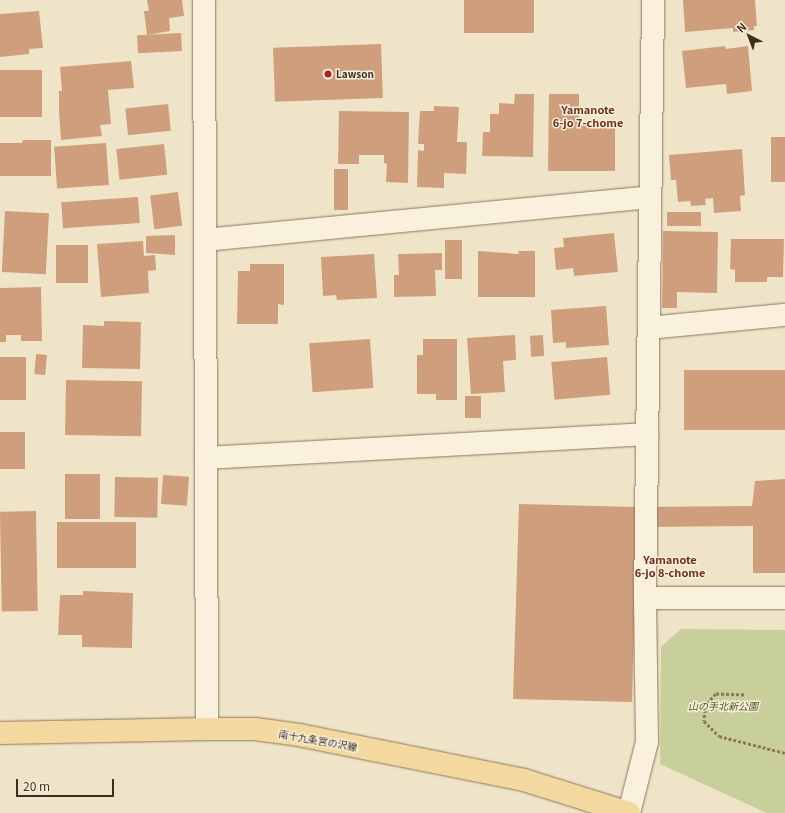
<!DOCTYPE html>
<meta charset="utf-8">
<style>
body{margin:0}
#map{position:relative;width:785px;height:813px;overflow:hidden;background:#f0e4c8;font-family:Georgia,"Noto Sans JP",serif}
div>[style]{position:absolute}
.green>*{inset:0;background:#c9cf9b}
.building>*{inset:0;background:#cf9f7d;transform-origin:0 0}
.path>*{height:2.5px;margin-top:-1.25px;transform-origin:0;background:repeating-linear-gradient(90deg,#8d765c 0 3px,transparent 0 5px)}
.roads{filter:drop-shadow(0 0 1px #8d765c) drop-shadow(0 0 1px #8d765c)}
.minor>*{height:22px;margin:-11px;padding:0 11px;transform-origin:11px;border-radius:11px;background:#faf1dc}
.major>*{height:22px;margin:-11px;padding:0 11px;transform-origin:11px;border-radius:11px;background:#f3d9a0}
.dots>*{width:11px;height:11px;translate:-50% -50%;box-sizing:border-box;border:2px solid #f7eed8;border-radius:50%}
span{translate:-50% -50%;white-space:nowrap;text-align:center;line-height:1.15;-webkit-text-stroke:3px #f7eed8;paint-order:stroke}
.poi-label{font-size:10px;color:#3d2e20;font-weight:700}
.left{translate:0 -50%;text-align:left}
.park-label{font-size:10px;color:#4d5a26;font-style:italic}
.street-label{font-size:10px;color:#3d2e20}
.neighbourhood-label{font-size:11px;color:#6b2e1e;font-weight:700}
.north{position:absolute;left:729px;top:16px;width:40px;height:40px;-webkit-text-stroke:3px #f7eed8;paint-order:stroke;rotate:318deg;font-size:11px;font-weight:700;line-height:16px;text-align:center;color:#3d2e20}
.north::after{content:'';display:block;margin:auto;width:14px;height:18px;background:#3d2e20;clip-path:polygon(50% 0,100% 100%,50% 72%,0 100%)}
.scale{position:absolute;left:16px;top:779px;width:98px;height:18px;box-sizing:border-box;border:2px solid #3d2e20;border-top:0;padding-left:5px;font-size:12px;line-height:14px;white-space:nowrap;color:#3d2e20;-webkit-text-stroke:3px #f7eed8;paint-order:stroke}
</style>
<div id="map">
<div class="green">
<div style="clip-path:polygon(681px 629px,785px 630px,785px 813px,767px 813px,660px 764px,661px 647px)"></div>
</div>
<div class="building">
<div style="clip-path:polygon(147px 0,182px 0,184px 16px,169px 18px,170px 31px,147px 35px,144px 11px,149px 11px)"></div>
<div style="left:464px;top:0;width:70px;height:33px"></div>
<div style="clip-path:polygon(683px 0,755px 0,757px 26px,754px 26px,754px 30px,733px 32px,733px 28px,685px 32px)"></div>
<div style="clip-path:polygon(39px 11px,43px 48px,29px 49px,29px 54px,0 57px,0 14px)"></div>
<div style="left:181px;top:33px;width:18px;height:44px;rotate:87deg"></div>
<div style="left:381px;top:44px;width:54px;height:108px;rotate:88deg"></div>
<div style="clip-path:polygon(725px 46px,726px 49px,748px 46px,752px 91px,727px 94px,726px 84px,686px 88px,682px 51px)"></div>
<div style="clip-path:polygon(131px 61px,134px 88px,108px 90px,111px 124px,100px 125px,102px 136px,61px 140px,59px 112px,59px 91px,62px 91px,60px 67px)"></div>
<div style="left:0;top:70px;width:42px;height:47px"></div>
<div style="clip-path:polygon(515px 94px,534px 94px,533px 157px,482px 156px,483px 132px,490px 132px,490px 114px,499px 114px,499px 103px,514px 104px)"></div>
<div style="clip-path:polygon(549px 94px,579px 94px,579px 125px,615px 126px,615px 171px,548px 171px)"></div>
<div style="left:168px;top:104px;width:27px;height:43px;rotate:84deg"></div>
<div style="clip-path:polygon(434px 106px,459px 107px,457px 142px,467px 142px,466px 174px,444px 173px,444px 188px,417px 187px,418px 150px,424px 151px,424px 144px,418px 144px,420px 111px,434px 111px)"></div>
<div style="clip-path:polygon(339px 111px,409px 112px,408px 183px,386px 182px,387px 164px,384px 163px,384px 155px,359px 155px,359px 164px,338px 164px)"></div>
<div style="left:771px;top:137px;width:14px;height:45px"></div>
<div style="clip-path:polygon(23px 140px,51px 140px,51px 176px,0 176px,0 143px,22px 143px)"></div>
<div style="left:106px;top:143px;width:42px;height:52px;rotate:86deg"></div>
<div style="left:164px;top:144px;width:31px;height:48px;rotate:84deg"></div>
<div style="clip-path:polygon(742px 149px,745px 195px,740px 196px,741px 211px,714px 213px,713px 198px,705px 199px,706px 205px,691px 206px,690px 201px,678px 202px,676px 180px,671px 180px,669px 155px)"></div>
<div style="left:334px;top:169px;width:14px;height:41px"></div>
<div style="left:178px;top:192px;width:34px;height:28px;rotate:83deg"></div>
<div style="left:138px;top:197px;width:26px;height:77px;rotate:86deg"></div>
<div style="left:5px;top:211px;width:44px;height:61px;rotate:3deg"></div>
<div style="left:701px;top:212px;width:14px;height:34px;rotate:90deg"></div>
<div style="clip-path:polygon(663px 231px,718px 232px,717px 293px,677px 292px,677px 308px,662px 308px)"></div>
<div style="clip-path:polygon(614px 233px,618px 272px,574px 276px,573px 268px,556px 270px,554px 248px,564px 247px,563px 238px)"></div>
<div style="clip-path:polygon(175px 235px,175px 255px,146px 253px,146px 236px)"></div>
<div style="clip-path:polygon(731px 239px,784px 239px,783px 277px,767px 277px,767px 282px,735px 282px,735px 270px,730px 269px)"></div>
<div style="left:445px;top:240px;width:17px;height:39px"></div>
<div style="clip-path:polygon(143px 241px,144px 256px,155px 255px,156px 270px,148px 271px,149px 293px,101px 297px,97px 244px)"></div>
<div style="left:56px;top:245px;width:32px;height:38px"></div>
<div style="clip-path:polygon(478px 251px,519px 254px,518px 251px,535px 251px,535px 297px,478px 297px)"></div>
<div style="clip-path:polygon(442px 253px,442px 270px,435px 270px,436px 296px,394px 297px,394px 275px,399px 275px,398px 254px)"></div>
<div style="clip-path:polygon(374px 254px,377px 298px,337px 300px,336px 295px,323px 296px,321px 257px)"></div>
<div style="clip-path:polygon(250px 264px,284px 264px,284px 305px,278px 304px,278px 324px,237px 324px,238px 271px,250px 271px)"></div>
<div style="clip-path:polygon(41px 287px,42px 341px,21px 341px,21px 335px,6px 335px,6px 342px,0 342px,0 288px)"></div>
<div style="clip-path:polygon(606px 306px,609px 345px,566px 348px,566px 342px,553px 343px,551px 310px)"></div>
<div style="clip-path:polygon(104px 321px,141px 322px,140px 369px,82px 368px,83px 325px,104px 326px)"></div>
<div style="clip-path:polygon(515px 335px,516px 360px,503px 361px,505px 392px,471px 394px,467px 338px)"></div>
<div style="left:543px;top:335px;width:21px;height:13px;rotate:87deg"></div>
<div style="left:370px;top:339px;width:49px;height:61px;rotate:86deg"></div>
<div style="clip-path:polygon(423px 339px,457px 339px,457px 400px,436px 400px,436px 394px,417px 394px,417px 355px,423px 355px)"></div>
<div style="left:36px;top:354px;width:11px;height:20px;rotate:5deg"></div>
<div style="left:0;top:357px;width:26px;height:43px"></div>
<div style="left:607px;top:357px;width:38px;height:56px;rotate:85deg"></div>
<div style="left:684px;top:370px;width:101px;height:60px"></div>
<div style="left:66px;top:380px;width:76px;height:55px;rotate:1deg"></div>
<div style="left:465px;top:396px;width:16px;height:22px"></div>
<div style="left:0;top:432px;width:25px;height:37px"></div>
<div style="left:65px;top:474px;width:35px;height:45px"></div>
<div style="left:163px;top:475px;width:26px;height:29px;rotate:4deg"></div>
<div style="left:115px;top:477px;width:43px;height:40px;rotate:1deg"></div>
<div style="clip-path:polygon(785px 479px,785px 573px,753px 573px,753px 526px,637px 527px,632px 702px,513px 699px,519px 504px,637px 507px,752px 506px,755px 481px)"></div>
<div style="left:36px;top:511px;width:100px;height:36px;rotate:89deg"></div>
<div style="left:57px;top:522px;width:79px;height:46px"></div>
<div style="clip-path:polygon(83px 591px,133px 593px,132px 648px,82px 647px,82px 635px,58px 635px,60px 595px,83px 595px)"></div>
</div>
<div class="path">
<div style="left:744px;top:695px;width:28px;rotate:-178deg"></div>
<div style="left:716px;top:694px;width:15px;rotate:132deg"></div>
<div style="left:706px;top:705px;width:16px;rotate:97deg"></div>
<div style="left:704px;top:721px;width:21px;rotate:45deg"></div>
<div style="left:719px;top:736px;width:68px;rotate:14.4deg"></div>
</div>
<div class="roads">
<div class="minor">
<div style="left:204px;top:0;width:729px;rotate:89.76deg"></div>
<div style="left:205px;top:240px;width:447px;rotate:-5.5deg"></div>
<div style="left:649px;top:328px;width:137px;rotate:-5.5deg"></div>
<div style="left:206px;top:458px;width:442px;rotate:-3.1deg"></div>
<div style="left:645px;top:598px;width:140px"></div>
<div style="left:629px;top:813px;width:73px;rotate:-75.8deg"></div>
<div style="left:647px;top:742px;width:144px;rotate:-90.8deg"></div>
<div style="left:645px;top:598px;width:598px;rotate:-89.23deg"></div>
</div>
<div class="major">
<div style="left:0;top:733px;width:207px;rotate:-1.1deg"></div>
<div style="left:207px;top:729px;width:48px"></div>
<div style="left:255px;top:729px;width:44px;rotate:7.8deg"></div>
<div style="left:299px;top:735px;width:229px;rotate:11.3deg"></div>
<div style="left:524px;top:780px;width:110px;rotate:17.4deg"></div>
</div>
</div>
<div class="dots">
<div style="left:328px;top:74px;background:#9e2a2b"></div>
</div>
<div class="poi-label">
<span class="left" style="left:336px;top:74px">Lawson</span>
</div>
<div class="park-label">
<span style="left:723px;top:706px">山の手北新公園</span>
</div>
<div class="street-label">
<span style="left:318px;top:740px;rotate:10deg">南十九条宮の沢線</span>
</div>
<div class="neighbourhood-label">
<span style="left:588px;top:116px">Yamanote<br>6-jo 7-chome</span>
<span style="left:670px;top:566px">Yamanote<br>6-jo 8-chome</span>
</div>
<div class="north">N</div>
<div class="scale">20 m</div>
</div>
